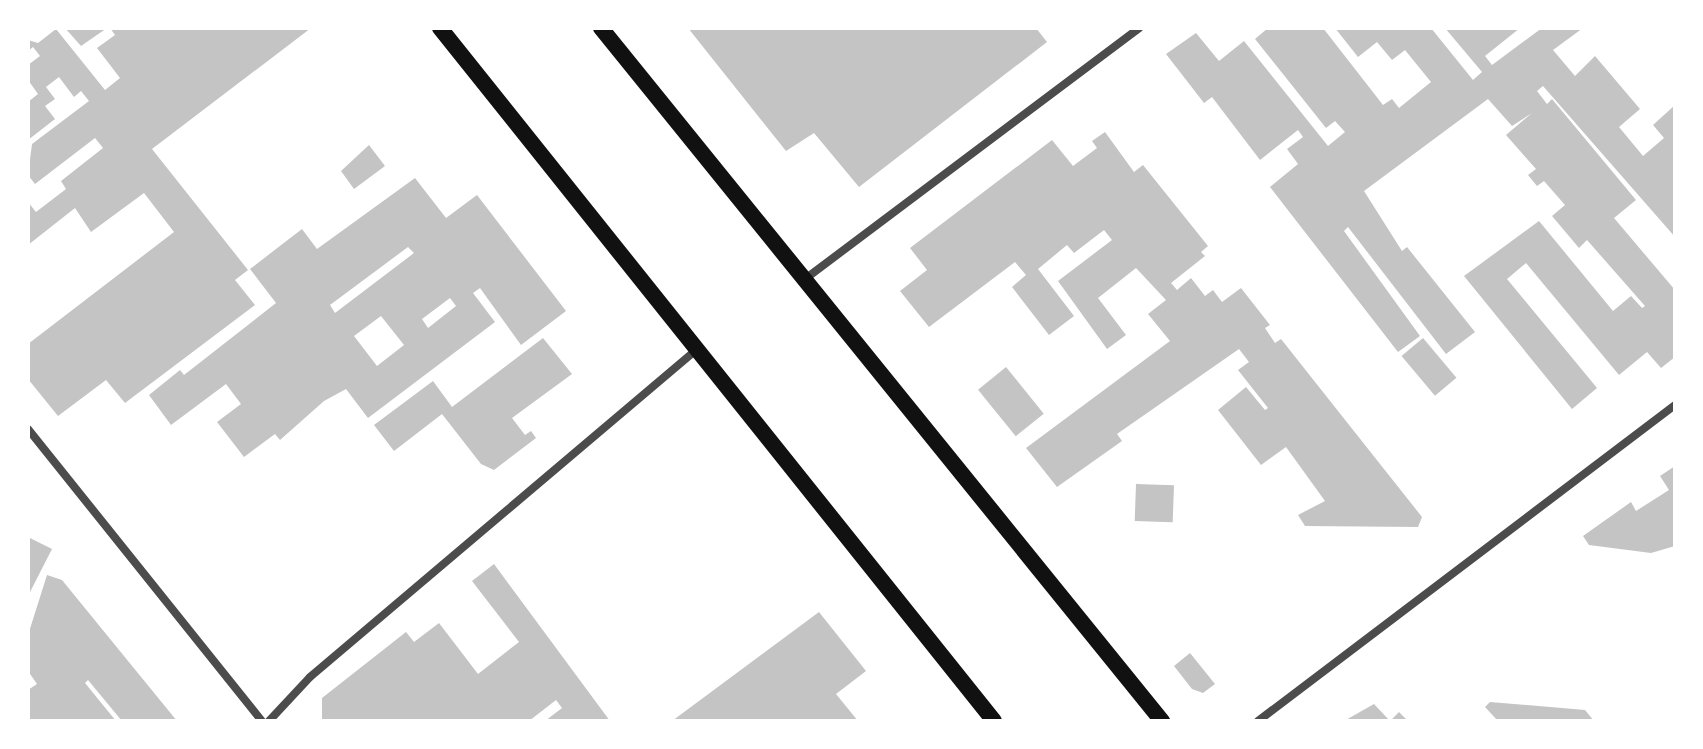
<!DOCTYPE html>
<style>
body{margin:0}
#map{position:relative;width:1703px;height:749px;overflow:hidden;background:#fff;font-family:"Zilla Slab",serif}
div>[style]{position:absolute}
.building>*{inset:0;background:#c4c4c4;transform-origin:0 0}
.minor>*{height:8px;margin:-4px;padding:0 4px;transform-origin:4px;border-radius:4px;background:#4c4c4c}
.secondary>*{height:16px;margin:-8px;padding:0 8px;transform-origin:8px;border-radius:8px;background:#111}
span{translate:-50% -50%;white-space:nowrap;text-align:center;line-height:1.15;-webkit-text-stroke:8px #fff;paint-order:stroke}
.frame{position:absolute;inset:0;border:30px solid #fff;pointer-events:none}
</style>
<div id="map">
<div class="building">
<div style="clip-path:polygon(65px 28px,107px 28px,81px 46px)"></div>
<div style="clip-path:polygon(110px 28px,311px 28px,152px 149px,248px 270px,235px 280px,255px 305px,125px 403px,106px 380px,58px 416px,28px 379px,28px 344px,174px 232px,144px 193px,91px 232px,75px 208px,28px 245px,28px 202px,36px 212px,66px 189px,61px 181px,103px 148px,95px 138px,35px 184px,28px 175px,32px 144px,89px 101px,81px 91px,74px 97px,59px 77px,46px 87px,55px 99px,45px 106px,55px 119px,28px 140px,28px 102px,38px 94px,28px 80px,28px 65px,40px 56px,33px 47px,28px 51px,28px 40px,38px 43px,56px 29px,105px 90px,120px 78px,97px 48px,115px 35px)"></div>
<div style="clip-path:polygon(688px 28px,1036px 28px,1047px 42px,859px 187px,814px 133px,786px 151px)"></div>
<div style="clip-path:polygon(1268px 28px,1323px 28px,1383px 105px,1392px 99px,1399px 108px,1431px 82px,1405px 50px,1392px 60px,1377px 42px,1358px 57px,1335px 28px,1431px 28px,1473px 80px,1482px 72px,1445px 28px,1520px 28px,1485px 56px,1492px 65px,1542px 28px,1583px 28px,1553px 50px,1575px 76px,1595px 56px,1640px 109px,1619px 127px,1643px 156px,1664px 138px,1653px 125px,1675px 105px,1675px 237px,1543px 86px,1537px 91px,1547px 104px,1552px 99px,1636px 200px,1614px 218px,1675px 290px,1675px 357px,1661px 368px,1647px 352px,1619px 375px,1526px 263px,1507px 279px,1597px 388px,1572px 409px,1464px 276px,1539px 221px,1613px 311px,1631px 296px,1642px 308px,1645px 306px,1587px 240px,1579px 248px,1552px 216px,1565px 205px,1544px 181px,1537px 186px,1528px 175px,1536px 169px,1506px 135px,1532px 113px,1512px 126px,1488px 99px,1364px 191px,1402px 251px,1407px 247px,1475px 332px,1446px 354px,1348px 227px,1344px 231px,1420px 336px,1398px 352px,1270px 187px,1298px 164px,1287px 149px,1303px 137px,1298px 130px,1260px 160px,1212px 97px,1204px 103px,1166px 54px,1196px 33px,1219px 61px,1244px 41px,1328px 146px,1345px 132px,1335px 121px,1326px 128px,1255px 39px)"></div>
<div style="clip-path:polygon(1105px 132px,1134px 172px,1143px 165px,1208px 246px,1201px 252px,1205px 256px,1171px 283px,1177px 290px,1191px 278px,1205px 296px,1213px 290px,1222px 302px,1241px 288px,1270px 325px,1265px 328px,1275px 343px,1281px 339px,1422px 517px,1418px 527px,1305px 526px,1298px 515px,1325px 501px,1286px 447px,1261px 465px,1218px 410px,1246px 387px,1265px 410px,1268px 408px,1238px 370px,1249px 362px,1239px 349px,1117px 434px,1122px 441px,1057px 487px,1026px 448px,1170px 341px,1148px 314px,1166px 300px,1136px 268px,1098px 298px,1126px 335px,1107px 349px,1058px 281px,1112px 240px,1104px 230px,1074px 253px,1067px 245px,1038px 269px,1074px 316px,1049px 335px,1012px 287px,1026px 275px,1015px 262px,929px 327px,900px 291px,927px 270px,910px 248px,1052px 140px,1073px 166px,1097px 148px,1092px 141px)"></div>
<div style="clip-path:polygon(369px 145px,385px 166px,354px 189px,341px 171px)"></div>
<div style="clip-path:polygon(evenodd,415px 178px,446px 218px,477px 195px,566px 311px,521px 345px,480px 288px,473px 293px,495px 322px,368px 418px,346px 389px,324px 401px,280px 440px,275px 434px,244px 457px,217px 422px,241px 404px,226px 384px,171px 425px,149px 395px,180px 370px,184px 375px,276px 303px,250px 269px,302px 229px,317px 249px,415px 178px,408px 247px,414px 253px,335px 313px,330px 305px,408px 247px,415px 178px,450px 298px,456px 306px,428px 328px,422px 319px,450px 298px,415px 178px,381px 316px,404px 345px,377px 366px,354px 336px,381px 316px)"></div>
<div style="clip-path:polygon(543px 338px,572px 374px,512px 418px,525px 435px,531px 431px,536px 438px,494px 470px,481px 464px,442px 414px,394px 451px,374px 425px,433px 381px,452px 407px)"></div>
<div style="left:1423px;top:338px;width:52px;height:28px;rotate:50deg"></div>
<div style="left:1006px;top:367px;width:60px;height:36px;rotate:51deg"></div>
<div style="clip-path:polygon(1675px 466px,1675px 546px,1651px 553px,1589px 545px,1583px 536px,1631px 502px,1636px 511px,1669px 490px,1660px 476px)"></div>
<div style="left:1136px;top:484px;width:38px;height:37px;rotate:2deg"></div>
<div style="clip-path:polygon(28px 537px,52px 549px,28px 596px)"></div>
<div style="clip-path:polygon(494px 564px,610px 721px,545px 721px,562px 708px,556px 700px,529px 721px,322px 721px,322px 698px,406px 632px,414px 642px,439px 623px,478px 674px,519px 642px,472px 581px)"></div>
<div style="clip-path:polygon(47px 575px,62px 580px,177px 721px,122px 721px,88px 680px,85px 683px,116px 721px,28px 721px,28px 690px,37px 684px,28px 671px,28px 635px)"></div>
<div style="clip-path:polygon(819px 612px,866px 671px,836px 694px,858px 721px,672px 721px)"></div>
<div style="clip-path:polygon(1190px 653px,1215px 684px,1203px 693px,1192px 689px,1174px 666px)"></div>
<div style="clip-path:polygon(1490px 702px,1585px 710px,1594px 721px,1498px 721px,1485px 707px)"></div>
<div style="clip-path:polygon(1374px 704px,1390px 721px,1399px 712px,1408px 721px,1344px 721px)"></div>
</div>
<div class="minor">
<div style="left:805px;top:279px;width:418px;rotate:-36.9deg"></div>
<div style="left:28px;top:429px;width:374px;rotate:51.3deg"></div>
<div style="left:269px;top:721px;width:60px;rotate:-47deg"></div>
<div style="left:310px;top:677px;width:504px;rotate:-40.26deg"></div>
<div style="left:1258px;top:721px;width:523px;rotate:-37.15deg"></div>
</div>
<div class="secondary">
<div style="left:440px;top:28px;width:887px;rotate:51.36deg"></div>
<div style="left:601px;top:28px;width:892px;rotate:51.01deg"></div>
</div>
<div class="frame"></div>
</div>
